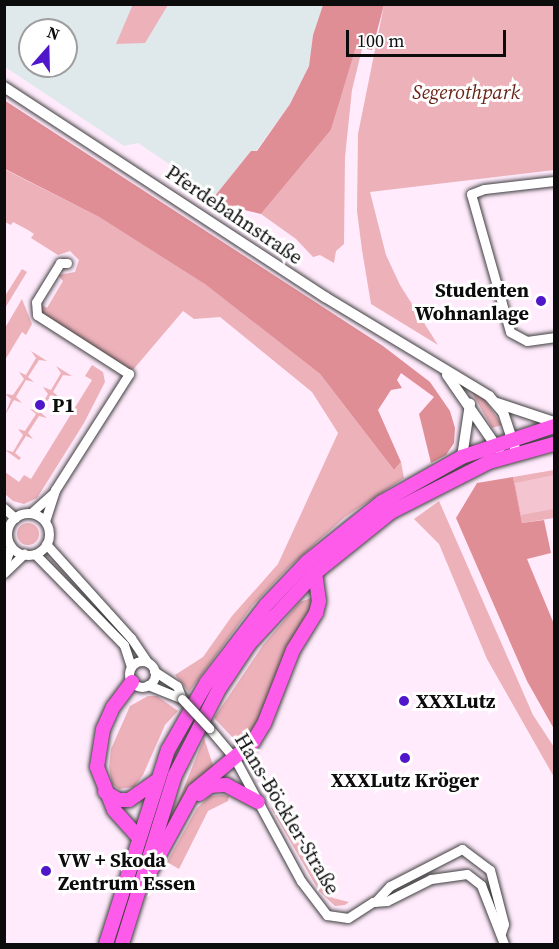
<!DOCTYPE html>
<meta charset="utf-8">
<style>
body{margin:0}
#map{position:relative;width:559px;height:949px;overflow:hidden;background:#ffebfc;font-family:"Source Serif 4",serif}
div>[style]{position:absolute}
.industrial>*{inset:0;background:#dfe9ec}
.green>*{inset:0;background:#edb1ba}
.round{border-radius:50%}
.forest>*{inset:0;background:#e08e95}
.pitch>*{inset:0;background:#f4c4d1}
.roads{filter:drop-shadow(0 0 2px #3f3f3f) drop-shadow(0 0 2px #3f3f3f)}
.minor>*{height:9px;margin:-4.5px;padding:0 4.5px;transform-origin:4.5px;border-radius:4.5px;background:#fff}
.minor>.ring{margin:-4.5px;padding:0;box-sizing:content-box;background:none;border:9px solid #fff;border-radius:50%}
.tertiary>*{height:10px;margin:-5px;padding:0 5px;transform-origin:5px;border-radius:5px;background:#fff}
.primary>*{height:14px;margin:-7px;padding:0 7px;transform-origin:7px;border-radius:7px;background:#ff5beb}
.bridges{filter:drop-shadow(0 0 2px #3f3f3f) drop-shadow(0 0 2px #3f3f3f)}
.minor-bridge>*{height:9px;margin:-4.5px;padding:0 4.5px;transform-origin:4.5px;border-radius:4.5px;background:#fff}
.dots>*{width:16px;height:16px;translate:-50% -50%;box-sizing:border-box;border:3px solid #fff;border-radius:50%}
span{translate:-50% -50%;white-space:nowrap;text-align:center;line-height:1.15;-webkit-text-stroke:6px #fff;paint-order:stroke}
.park-label{font-size:20px;color:#6a2416;font-style:italic}
.street-label{font-size:20px;color:#0c0c0c}
.poi-label{font-size:20px;color:#0c0c0c;font-weight:700}
.right{translate:-100% -50%;text-align:right}
.left{translate:0 -50%;text-align:left}
.frame{position:absolute;inset:0;border:6px solid #0c0c0c;pointer-events:none}
.north{position:absolute;left:18px;top:18px;width:60px;height:60px;box-sizing:border-box;background:#fff;border:2px solid #9e9e9e;border-radius:50%;rotate:20deg;font-size:16px;font-weight:700;line-height:24px;text-align:center;color:#0c0c0c}
.north::after{content:'';display:block;margin:auto;width:21px;height:27px;background:#4f16ca;clip-path:polygon(50% 0,100% 100%,50% 72%,0 100%)}
.scale{position:absolute;left:346px;top:30px;width:160px;height:27px;box-sizing:border-box;border:3px solid #0c0c0c;border-top:0;padding-left:8px;font-size:18px;line-height:21px;white-space:nowrap;color:#0c0c0c;-webkit-text-stroke:4px #fff;paint-order:stroke}
</style>
<div id="map">
<div class="industrial">
<div style="clip-path:polygon(evenodd,4px 5px,133px 5px,117px 44px,145px 42px,168px 5px,323px 5px,313px 35px,309px 66px,290px 104px,256px 151px,251px 151px,210px 202px,172px 172px,169px 164px,138px 143px,124px 146px,5px 67px,4px 5px,30px 30px,66px 30px,66px 66px,30px 66px,30px 30px)"></div>
</div>
<div class="green">
<div style="clip-path:polygon(133px 4px,168px 5px,145px 43px,116px 44px)"></div>
<div style="clip-path:polygon(384px 5px,554px 5px,554px 170px,370px 192px,386px 255px,400px 285px,438px 345px,371px 304px,362px 250px,357px 211px,358px 134px)"></div>
<div style="clip-path:polygon(356px 46px,362px 49px,352px 90px,345px 157px,344px 244px,336px 251px,334px 263px,320px 255px,313px 257px,296px 239px,261px 214px,331px 130px)"></div>
<div style="clip-path:polygon(4px 169px,99px 217px,203px 282px,320px 374px,394px 470px,401px 462px,404px 478px,345px 517px,288px 568px,253px 605px,189px 692px,175px 675px,203px 657px,232px 616px,278px 564px,338px 433px,312px 392px,220px 317px,194px 319px,183px 311px,132px 371px,41px 314px,40px 304px,47px 308px,63px 281px,58px 275px,75px 272px,79px 260px,70px 251px,58px 255px,31px 238px,34px 234px,28px 230px,13px 222px,11px 225px,5px 222px)"></div>
<div style="clip-path:polygon(22px 269px,27px 272px,5px 308px,5px 296px)"></div>
<div style="clip-path:polygon(22px 299px,32px 324px,26px 335px,22px 332px,5px 360px,5px 328px)"></div>
<div style="clip-path:polygon(31px 351px,47px 361px,39px 360px,28px 377px,34px 382px,26px 380px,16px 397px,22px 403px,14px 400px,5px 415px,11px 399px,5px 394px,13px 395px,24px 379px,19px 372px,26px 375px,36px 358px)"></div>
<div style="clip-path:polygon(92px 365px,103px 372px,105px 382px,84px 423px,37px 498px,24px 504px,13px 501px,5px 494px,5px 472px,19px 482px,24px 475px,31px 479px,92px 380px,85px 376px)"></div>
<div style="clip-path:polygon(56px 366px,72px 376px,63px 375px,53px 392px,59px 397px,51px 395px,40px 412px,47px 418px,39px 416px,28px 433px,33px 439px,26px 436px,15px 453px,21px 458px,19px 460px,5px 450px,13px 452px,23px 435px,18px 429px,25px 431px,36px 414px,30px 409px,38px 411px,48px 394px,43px 387px,51px 390px,61px 373px)"></div>
<div style="clip-path:polygon(469px 387px,485px 400px,502px 425px,492px 428px)"></div>
<div style="clip-path:polygon(554px 470px,554px 518px,522px 523px,513px 477px)"></div>
<div style="clip-path:polygon(439px 501px,533px 715px,554px 747px,554px 777px,487px 659px,439px 544px,414px 519px)"></div>
<div class="round" style="left:17px;top:523px;width:22px;height:22px"></div>
<div style="clip-path:polygon(311px 598px,312px 607px,257px 725px,245px 740px,234px 739px,214px 718px,263px 645px,300px 602px)"></div>
<div style="clip-path:polygon(148px 696px,157px 696px,178px 711px,165px 725px,143px 775px,134px 787px,119px 789px,112px 784px,109px 767px,111px 749px,130px 706px)"></div>
<div style="clip-path:polygon(204px 738px,214px 768px,189px 789px,166px 832px)"></div>
<div style="clip-path:polygon(223px 795px,229px 796px,228px 801px,208px 811px,179px 869px,167px 862px,197px 808px,210px 796px)"></div>
<div style="clip-path:polygon(279px 803px,333px 898px,349px 902px,345px 905px,335px 906px,319px 891px,271px 808px)"></div>
</div>
<div class="forest">
<div style="clip-path:polygon(323px 5px,384px 5px,372px 50px,356px 47px,331px 130px,261px 214px,210px 202px,251px 151px,257px 151px,290px 104px,309px 66px,313px 35px)"></div>
<div style="clip-path:polygon(4px 100px,383px 346px,430px 382px,450px 411px,455px 428px,454px 443px,446px 455px,431px 463px,419px 414px,434px 397px,401px 373px,397px 380px,402px 388px,391px 390px,378px 410px,401px 462px,394px 470px,320px 374px,205px 284px,99px 217px,5px 169px)"></div>
<div style="clip-path:polygon(513px 477px,522px 523px,544px 520px,551px 553px,527px 559px,554px 624px,554px 729px,527px 681px,456px 518px,477px 483px)"></div>
</div>
<div class="pitch">
<div style="clip-path:polygon(554px 475px,554px 509px,521px 515px,515px 483px)"></div>
</div>
<div class="roads">
<div class="minor">
<div style="left:554px;top:181px;width:70px;rotate:173.5deg"></div>
<div style="left:484px;top:189px;width:14px;rotate:159deg"></div>
<div style="left:471px;top:194px;width:143px;rotate:74.2deg"></div>
<div style="left:510px;top:332px;width:19px;rotate:28deg"></div>
<div style="left:527px;top:341px;width:27px;rotate:-8deg"></div>
<div style="left:4px;top:508px;width:15px;rotate:42deg"></div>
<div style="left:31px;top:513px;width:31px;rotate:-42deg"></div>
<div class="ring" style="left:7px;top:513px;width:33px;height:33px"></div>
<div style="left:45px;top:521px;width:33px;rotate:-72deg"></div>
<div style="left:55px;top:490px;width:138px;rotate:-57.5deg"></div>
<div style="left:129px;top:374px;width:109px;rotate:-147.3deg"></div>
<div style="left:37px;top:315px;width:13px;rotate:-94deg"></div>
<div style="left:36px;top:302px;width:46px;rotate:-58.4deg"></div>
<div style="left:60px;top:263px;width:7px"></div>
<div style="left:46px;top:544px;width:127px;rotate:47.9deg"></div>
<div style="left:131px;top:638px;width:29px;rotate:56deg"></div>
<div style="left:35px;top:554px;width:127px;rotate:45.6deg"></div>
<div style="left:124px;top:645px;width:23px;rotate:72deg"></div>
<div style="left:4px;top:566px;width:21px;rotate:-71deg"></div>
<div style="left:4px;top:573px;width:28px;rotate:-44deg"></div>
<div class="ring" style="left:129px;top:661px;width:17px;height:17px"></div>
<div style="left:154px;top:671px;width:27px;rotate:33deg"></div>
<div style="left:177px;top:686px;width:14px;rotate:69deg"></div>
<div style="left:148px;top:685px;width:37px;rotate:22deg"></div>
<div style="left:209px;top:728px;width:40px;rotate:50deg"></div>
<div style="left:235px;top:759px;width:139px;rotate:61.6deg"></div>
<div style="left:301px;top:881px;width:43px;rotate:52.6deg"></div>
<div style="left:327px;top:915px;width:21px;rotate:8deg"></div>
<div style="left:348px;top:918px;width:30px;rotate:-33deg"></div>
<div style="left:373px;top:902px;width:14px;rotate:-4deg"></div>
<div style="left:387px;top:901px;width:49px;rotate:-26.6deg"></div>
<div style="left:431px;top:879px;width:36px;rotate:-8deg"></div>
<div style="left:467px;top:874px;width:18px;rotate:38deg"></div>
<div style="left:481px;top:885px;width:63px;rotate:68.7deg"></div>
<div style="left:375px;top:902px;width:22px;rotate:-47deg"></div>
<div style="left:390px;top:886px;width:81px;rotate:-27.2deg"></div>
<div style="left:462px;top:849px;width:35px;rotate:37deg"></div>
<div style="left:490px;top:870px;width:56px;rotate:75.5deg"></div>
<div style="left:504px;top:924px;width:9px;rotate:108deg"></div>
</div>
<div class="tertiary">
<div style="left:4px;top:87px;width:384px;rotate:33.2deg"></div>
<div style="left:325px;top:297px;width:192px;rotate:31.1deg"></div>
<div style="left:489px;top:396px;width:21px;rotate:49deg"></div>
<div style="left:503px;top:412px;width:44px;rotate:71.6deg"></div>
<div style="left:447px;top:375px;width:91px;rotate:55.3deg"></div>
<div style="left:497px;top:403px;width:60px;rotate:18.4deg"></div>
<div style="left:462px;top:457px;width:54px;rotate:-81.4deg"></div>
</div>
<div class="primary">
<div style="left:132px;top:682px;width:31px;rotate:127deg"></div>
<div style="left:113px;top:707px;width:24px;rotate:114deg"></div>
<div style="left:103px;top:729px;width:38px;rotate:99deg"></div>
<div style="left:97px;top:767px;width:46px;rotate:68.4deg"></div>
<div style="left:114px;top:810px;width:36px;rotate:48deg"></div>
<div style="left:105px;top:792px;width:16px;rotate:30deg"></div>
<div style="left:119px;top:800px;width:10px"></div>
<div style="left:129px;top:800px;width:32px;rotate:-35deg"></div>
<div style="left:199px;top:794px;width:14px;rotate:-36deg"></div>
<div style="left:210px;top:786px;width:16px;rotate:-4deg"></div>
<div style="left:226px;top:785px;width:36px;rotate:28deg"></div>
<div style="left:144px;top:883px;width:105px;rotate:-61.5deg"></div>
<div style="left:194px;top:791px;width:77px;rotate:-39.7deg"></div>
<div style="left:253px;top:742px;width:21px;rotate:-59deg"></div>
<div style="left:264px;top:724px;width:79px;rotate:-68.6deg"></div>
<div style="left:293px;top:650px;width:44px;rotate:-58.1deg"></div>
<div style="left:316px;top:613px;width:12px;rotate:-76deg"></div>
<div style="left:319px;top:601px;width:28px;rotate:-98deg"></div>
<div style="left:106px;top:944px;width:204px;rotate:-72.3deg"></div>
<div style="left:168px;top:750px;width:78px;rotate:-60.2deg"></div>
<div style="left:207px;top:682px;width:97px;rotate:-52.5deg"></div>
<div style="left:266px;top:605px;width:59px;rotate:-46.4deg"></div>
<div style="left:307px;top:562px;width:96px;rotate:-38.7deg"></div>
<div style="left:382px;top:502px;width:92px;rotate:-29.4deg"></div>
<div style="left:462px;top:457px;width:97px;rotate:-18.6deg"></div>
<div style="left:122px;top:944px;width:177px;rotate:-72.6deg"></div>
<div style="left:175px;top:775px;width:97px;rotate:-62.9deg"></div>
<div style="left:219px;top:689px;width:54px;rotate:-56.3deg"></div>
<div style="left:249px;top:644px;width:97px;rotate:-47.1deg"></div>
<div style="left:315px;top:573px;width:97px;rotate:-38.8deg"></div>
<div style="left:391px;top:512px;width:110px;rotate:-27deg"></div>
<div style="left:489px;top:462px;width:67px;rotate:-15.5deg"></div>
</div>
</div>
<div class="bridges">
<div class="minor-bridge">
<div style="left:182px;top:699px;width:40px;rotate:47deg"></div>
</div>
</div>
<div class="dots">
<div style="left:541px;top:301px;background:#4f16ca"></div>
<div style="left:40px;top:405px;background:#4f16ca"></div>
<div style="left:404px;top:701px;background:#4f16ca"></div>
<div style="left:405px;top:758px;background:#4f16ca"></div>
<div style="left:46px;top:871px;background:#4f16ca"></div>
</div>
<div class="park-label">
<span style="left:466px;top:92px">Segerothpark</span>
</div>
<div class="street-label">
<span style="left:234px;top:215px;rotate:34deg">Pferdebahnstraße</span>
<span style="left:287px;top:814px;rotate:59deg">Hans-Böckler-Straße</span>
</div>
<div class="poi-label">
<span class="right" style="left:529px;top:302px">Studenten<br>Wohnanlage</span>
<span class="left" style="left:52px;top:405px">P1</span>
<span class="left" style="left:416px;top:701px">XXXLutz</span>
<span style="left:405px;top:780px">XXXLutz Kröger</span>
<span class="left" style="left:58px;top:872px">VW + Skoda<br>Zentrum Essen</span>
</div>
<div class="frame"></div>
<div class="north">N</div>
<div class="scale">100 m</div>
</div>
